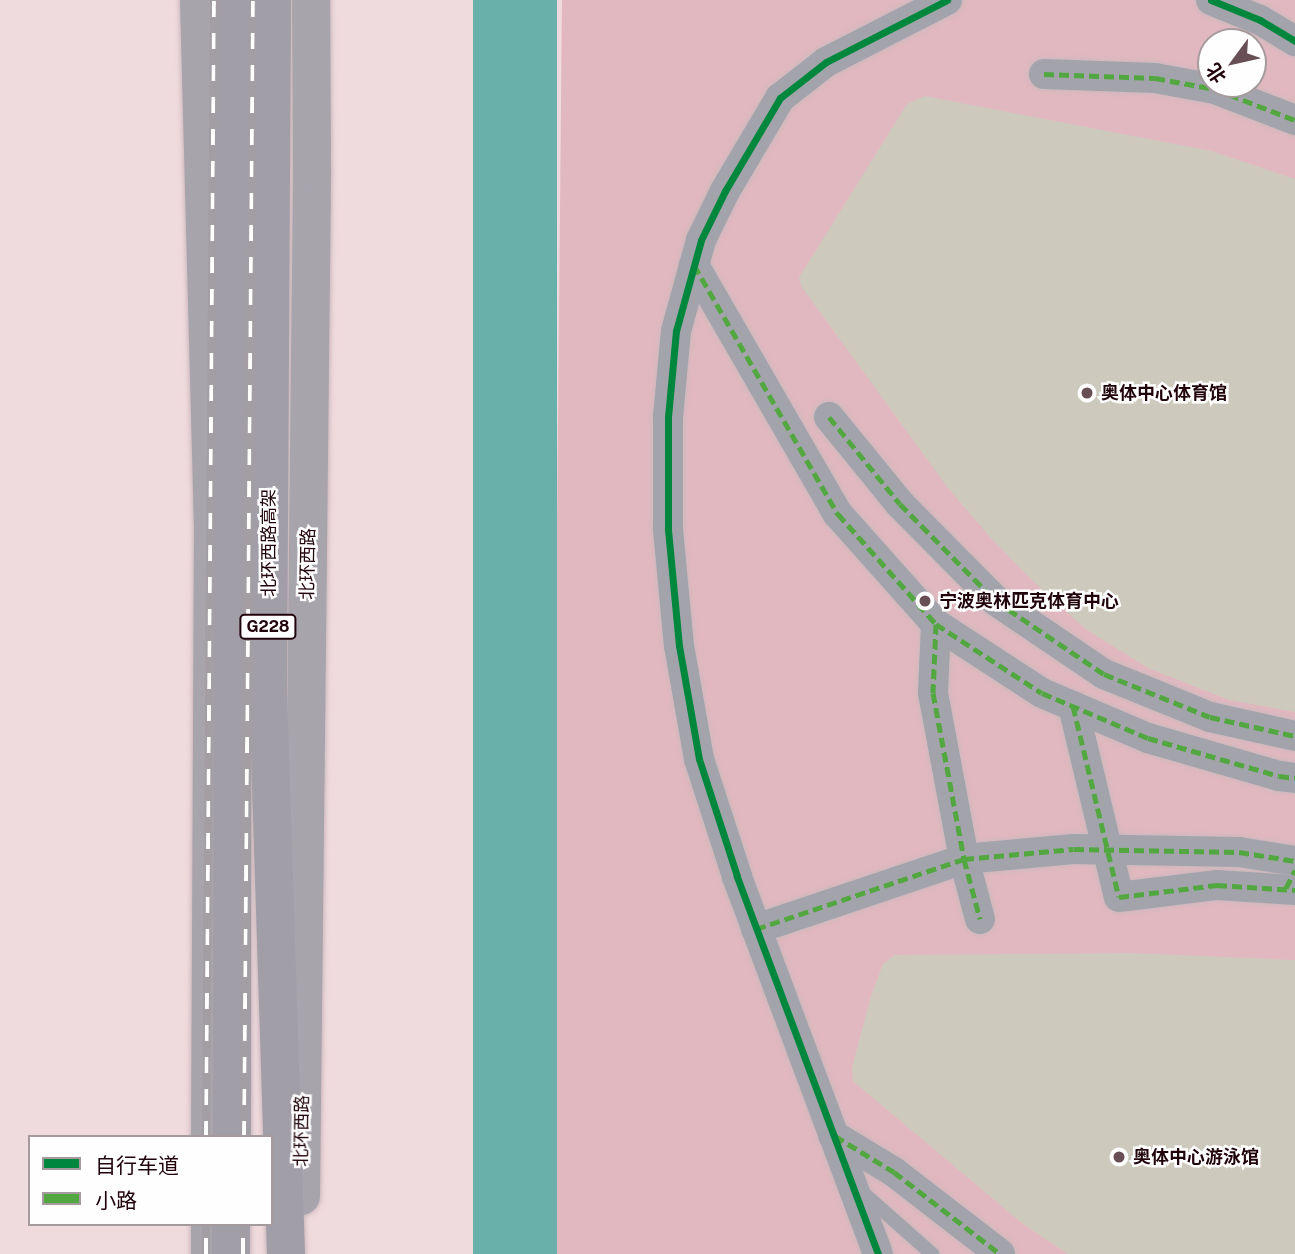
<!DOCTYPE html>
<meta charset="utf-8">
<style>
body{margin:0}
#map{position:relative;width:1295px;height:1254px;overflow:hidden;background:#efdade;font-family:"Public Sans","Noto Sans SC",sans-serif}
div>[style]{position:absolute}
.green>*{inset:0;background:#e2b8c0}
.water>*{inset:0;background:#69afaa;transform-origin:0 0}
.building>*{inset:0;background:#cdcabd}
.roads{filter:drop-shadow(0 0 2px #ccb9bd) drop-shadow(0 0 2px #ccb9bd)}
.lane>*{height:14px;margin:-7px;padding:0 7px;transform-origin:7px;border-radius:7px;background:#a3a4ab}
.street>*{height:30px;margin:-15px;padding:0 15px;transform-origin:15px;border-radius:15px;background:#a3a4ab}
.primary>*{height:38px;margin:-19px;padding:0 19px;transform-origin:19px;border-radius:19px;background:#a8a4ac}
.highway>*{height:38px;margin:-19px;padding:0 19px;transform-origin:19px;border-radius:19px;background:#a29ea7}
.rail>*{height:8px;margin-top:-4px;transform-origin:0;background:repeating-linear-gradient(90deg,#fefefe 0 16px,#a39ea3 0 32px);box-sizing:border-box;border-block:2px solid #a39ea3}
.quiet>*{height:5px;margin-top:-2.5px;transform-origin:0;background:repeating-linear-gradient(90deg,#52a741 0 10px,transparent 0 15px)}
.cycleway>*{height:7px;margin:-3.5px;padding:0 3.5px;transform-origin:3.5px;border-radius:3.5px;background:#00873e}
.dots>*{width:19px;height:19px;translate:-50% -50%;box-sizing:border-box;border:4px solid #fefefe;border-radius:50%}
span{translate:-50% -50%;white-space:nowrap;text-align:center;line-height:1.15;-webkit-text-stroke:5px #fefefe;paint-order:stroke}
.shield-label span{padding:2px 5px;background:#fefefe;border:2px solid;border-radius:5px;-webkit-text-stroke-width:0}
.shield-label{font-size:16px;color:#20030b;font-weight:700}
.poi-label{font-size:18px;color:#20030b;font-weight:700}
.left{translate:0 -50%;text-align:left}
.street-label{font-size:18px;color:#20030b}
.legend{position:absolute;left:28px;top:1135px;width:245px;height:91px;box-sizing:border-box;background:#fefefe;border:2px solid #a59a9d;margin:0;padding:9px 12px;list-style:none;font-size:21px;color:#20030b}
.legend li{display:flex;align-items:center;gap:14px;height:35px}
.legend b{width:35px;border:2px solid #a59a9d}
.north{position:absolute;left:1197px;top:28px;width:70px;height:70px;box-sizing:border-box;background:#fefefe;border:2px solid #a59a9d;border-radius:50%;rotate:237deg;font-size:19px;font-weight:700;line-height:28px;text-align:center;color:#20030b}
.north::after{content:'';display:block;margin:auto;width:24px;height:32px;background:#684e55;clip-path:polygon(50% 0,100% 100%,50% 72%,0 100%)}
</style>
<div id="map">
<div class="green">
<div style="clip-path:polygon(evenodd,562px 0,1295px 0,1295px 1254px,550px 1254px,562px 0,1211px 42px,1253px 42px,1253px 84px,1211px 84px,1211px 42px)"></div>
</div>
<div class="water">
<div style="left:473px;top:0;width:84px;height:1254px"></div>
</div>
<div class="building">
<div style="clip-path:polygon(925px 96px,1211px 151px,1295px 179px,1295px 712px,1229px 700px,1148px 668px,1087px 630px,1043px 591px,991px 538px,948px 488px,801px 286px,799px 277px,805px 268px,907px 104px)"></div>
<div style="clip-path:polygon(1131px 953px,1295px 960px,1295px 1254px,1068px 1254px,1023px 1224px,853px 1081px,852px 1068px,871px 996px,883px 964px,895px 955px)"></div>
</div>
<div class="roads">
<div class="lane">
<div style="left:862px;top:1192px;width:94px;rotate:41.5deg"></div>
</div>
<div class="street">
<div style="left:1211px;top:0;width:53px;rotate:22.2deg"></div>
<div style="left:1260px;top:20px;width:41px;rotate:31deg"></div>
<div style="left:1044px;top:74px;width:111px;rotate:2.1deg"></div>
<div style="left:1155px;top:78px;width:61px;rotate:10.4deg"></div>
<div style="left:1215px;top:89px;width:86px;rotate:21.2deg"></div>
<div style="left:694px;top:265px;width:288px;rotate:60deg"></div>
<div style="left:838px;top:514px;width:147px;rotate:48.3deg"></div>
<div style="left:936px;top:624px;width:126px;rotate:33.1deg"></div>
<div style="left:1042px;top:693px;width:115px;rotate:23deg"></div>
<div style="left:1148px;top:738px;width:136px;rotate:16.2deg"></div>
<div style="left:1279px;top:776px;width:16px;rotate:7deg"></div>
<div style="left:829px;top:417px;width:112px;rotate:50.8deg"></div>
<div style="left:900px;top:504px;width:136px;rotate:45.3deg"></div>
<div style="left:996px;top:601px;width:130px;rotate:34.1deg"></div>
<div style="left:1104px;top:674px;width:114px;rotate:22.1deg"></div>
<div style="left:1210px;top:717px;width:87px;rotate:12.6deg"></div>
<div style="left:936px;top:624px;width:69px;rotate:92.5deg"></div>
<div style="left:933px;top:693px;width:169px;rotate:79.4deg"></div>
<div style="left:964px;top:859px;width:62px;rotate:75.1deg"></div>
<div style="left:1073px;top:706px;width:196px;rotate:76.5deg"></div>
<div style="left:1119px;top:897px;width:99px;rotate:-7deg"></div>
<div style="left:1217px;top:885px;width:78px;rotate:3.7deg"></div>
<div style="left:756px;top:929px;width:219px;rotate:-18.6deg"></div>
<div style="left:964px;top:859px;width:110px;rotate:-5.2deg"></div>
<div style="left:1074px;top:849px;width:165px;rotate:1deg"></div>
<div style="left:1239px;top:852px;width:57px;rotate:9.1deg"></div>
<div style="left:833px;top:1135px;width:71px;rotate:31.2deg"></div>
<div style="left:894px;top:1172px;width:134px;rotate:37.7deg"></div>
<div style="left:878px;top:1254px;width:403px;rotate:-110.5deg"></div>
<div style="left:737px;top:876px;width:123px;rotate:-108deg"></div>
<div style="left:699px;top:759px;width:115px;rotate:-100deg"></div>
<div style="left:679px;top:646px;width:118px;rotate:-95.4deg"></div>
<div style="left:668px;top:529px;width:112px;rotate:-90deg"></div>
<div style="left:668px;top:417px;width:86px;rotate:-84.7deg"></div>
<div style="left:676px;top:331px;width:94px;rotate:-74.6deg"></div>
<div style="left:701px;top:240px;width:55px;rotate:-63.9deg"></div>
<div style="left:725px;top:191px;width:108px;rotate:-59.4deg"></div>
<div style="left:780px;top:98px;width:58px;rotate:-38deg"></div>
<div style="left:826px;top:62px;width:136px;rotate:-27.1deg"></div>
</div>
<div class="primary">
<div style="left:199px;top:0;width:527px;rotate:88.48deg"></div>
<div style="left:213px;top:527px;width:610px;rotate:90.28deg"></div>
<div style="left:301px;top:1196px;width:1023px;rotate:-89.38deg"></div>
<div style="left:312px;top:173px;width:173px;rotate:-90.3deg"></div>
<div style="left:210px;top:1254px;width:30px;rotate:-90deg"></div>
</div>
<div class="highway">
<div style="left:272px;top:0;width:691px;rotate:90.33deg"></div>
<div style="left:268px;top:691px;width:563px;rotate:88.17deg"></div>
<div style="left:232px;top:1137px;width:1137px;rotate:-89.95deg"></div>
<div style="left:231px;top:1254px;width:30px;rotate:-90deg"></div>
</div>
</div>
<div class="rail">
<div style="left:206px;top:1137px;width:1137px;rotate:-89.6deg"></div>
<div style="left:244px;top:1137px;width:1137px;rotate:-89.55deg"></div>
<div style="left:206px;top:1254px;width:30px;rotate:-90deg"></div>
<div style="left:243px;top:1254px;width:30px;rotate:-90deg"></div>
</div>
<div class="quiet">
<div style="left:1044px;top:74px;width:111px;rotate:2.1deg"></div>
<div style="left:1155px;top:78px;width:61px;rotate:10.4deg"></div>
<div style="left:1215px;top:89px;width:86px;rotate:21.2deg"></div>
<div style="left:694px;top:265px;width:288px;rotate:60deg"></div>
<div style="left:838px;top:514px;width:147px;rotate:48.3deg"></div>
<div style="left:936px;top:624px;width:126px;rotate:33.1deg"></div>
<div style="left:1042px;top:693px;width:115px;rotate:23deg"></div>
<div style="left:1148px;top:738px;width:136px;rotate:16.2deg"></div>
<div style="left:1279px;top:776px;width:16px;rotate:7deg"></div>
<div style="left:829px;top:417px;width:112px;rotate:50.8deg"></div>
<div style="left:900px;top:504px;width:136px;rotate:45.3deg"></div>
<div style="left:996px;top:601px;width:130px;rotate:34.1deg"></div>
<div style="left:1104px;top:674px;width:114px;rotate:22.1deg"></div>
<div style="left:1210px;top:717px;width:87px;rotate:12.6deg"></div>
<div style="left:936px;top:624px;width:69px;rotate:92.5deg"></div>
<div style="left:933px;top:693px;width:169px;rotate:79.4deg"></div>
<div style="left:964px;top:859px;width:62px;rotate:75.1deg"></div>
<div style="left:1073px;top:706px;width:196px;rotate:76.5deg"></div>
<div style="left:1119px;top:897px;width:99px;rotate:-7deg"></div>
<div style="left:1217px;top:885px;width:78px;rotate:3.7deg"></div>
<div style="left:1286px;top:888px;width:20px;rotate:-63deg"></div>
<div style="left:756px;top:929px;width:219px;rotate:-18.6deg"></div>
<div style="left:964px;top:859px;width:110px;rotate:-5.2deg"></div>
<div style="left:1074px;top:849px;width:165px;rotate:1deg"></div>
<div style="left:1239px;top:852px;width:57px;rotate:9.1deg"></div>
<div style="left:835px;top:1136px;width:69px;rotate:31.4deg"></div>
<div style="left:894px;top:1172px;width:134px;rotate:37.7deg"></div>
</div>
<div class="cycleway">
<div style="left:1211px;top:0;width:53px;rotate:22.2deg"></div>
<div style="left:1260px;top:20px;width:41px;rotate:31deg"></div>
<div style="left:878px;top:1254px;width:403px;rotate:-110.5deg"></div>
<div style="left:737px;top:876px;width:123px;rotate:-108deg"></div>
<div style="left:699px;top:759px;width:115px;rotate:-100deg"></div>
<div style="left:679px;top:646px;width:118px;rotate:-95.4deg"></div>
<div style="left:668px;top:529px;width:112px;rotate:-90deg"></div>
<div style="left:668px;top:417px;width:86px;rotate:-84.7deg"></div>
<div style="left:676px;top:331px;width:94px;rotate:-74.6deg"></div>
<div style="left:701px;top:240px;width:55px;rotate:-63.9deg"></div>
<div style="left:725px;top:191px;width:108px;rotate:-59.4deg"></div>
<div style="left:780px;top:98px;width:58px;rotate:-38deg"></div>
<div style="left:826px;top:62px;width:136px;rotate:-27.1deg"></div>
</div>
<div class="dots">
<div style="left:1087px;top:393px;background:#684e55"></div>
<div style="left:925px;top:601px;background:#684e55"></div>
<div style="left:1119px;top:1157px;background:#684e55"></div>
</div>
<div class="shield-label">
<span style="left:268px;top:627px">G228</span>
</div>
<div class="poi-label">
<span class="left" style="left:1101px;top:393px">奥体中心体育馆</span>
<span class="left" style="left:939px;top:601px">宁波奥林匹克体育中心</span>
<span class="left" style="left:1133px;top:1157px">奥体中心游泳馆</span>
</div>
<div class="street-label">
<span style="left:269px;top:543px;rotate:-90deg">北环西路高架</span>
<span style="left:308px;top:564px;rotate:-89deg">北环西路</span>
<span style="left:302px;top:1131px;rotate:-89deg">北环西路</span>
</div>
<ul class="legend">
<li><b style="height:9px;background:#00873e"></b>自行车道</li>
<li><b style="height:9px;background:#52a741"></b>小路</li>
</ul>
<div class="north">北</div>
</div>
